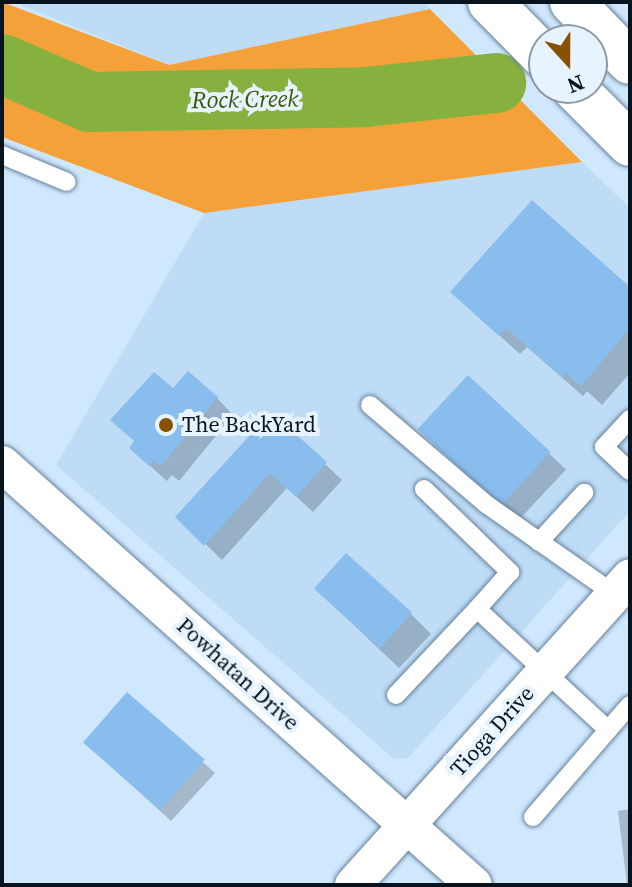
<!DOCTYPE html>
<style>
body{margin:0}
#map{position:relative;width:632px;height:887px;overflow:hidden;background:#d0e8fe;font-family:"Source Serif 4",serif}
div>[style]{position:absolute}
.built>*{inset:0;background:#bfdcf7}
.forest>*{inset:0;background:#f5a13a}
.shadow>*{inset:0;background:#0003;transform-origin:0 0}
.river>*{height:60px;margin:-30px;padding:0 30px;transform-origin:30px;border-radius:30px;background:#87b13f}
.building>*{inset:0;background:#88bdee;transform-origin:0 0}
.roads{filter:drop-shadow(0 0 2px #66819a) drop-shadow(0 0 2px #66819a)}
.service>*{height:18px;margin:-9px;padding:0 9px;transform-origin:9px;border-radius:9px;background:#fff}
.minor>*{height:36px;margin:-18px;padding:0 18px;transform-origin:18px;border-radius:18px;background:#fff}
.secondary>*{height:44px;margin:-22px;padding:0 22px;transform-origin:22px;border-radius:22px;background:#fff}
.dots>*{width:22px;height:22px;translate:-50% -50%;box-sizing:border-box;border:4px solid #e7f3ff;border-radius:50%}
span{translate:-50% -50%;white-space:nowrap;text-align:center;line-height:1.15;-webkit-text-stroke:8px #e7f3ff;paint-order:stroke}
.poi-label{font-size:22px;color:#09131d}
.left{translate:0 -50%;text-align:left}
.street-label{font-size:22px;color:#09131d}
.water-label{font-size:24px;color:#3b5500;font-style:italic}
.frame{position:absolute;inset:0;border:4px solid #09131d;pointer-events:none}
.north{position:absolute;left:528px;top:24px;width:80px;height:80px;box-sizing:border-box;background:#e7f3ff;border:2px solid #8e99a5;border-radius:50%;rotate:159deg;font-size:22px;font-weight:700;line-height:32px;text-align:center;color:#09131d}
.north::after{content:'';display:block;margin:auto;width:28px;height:36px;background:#875100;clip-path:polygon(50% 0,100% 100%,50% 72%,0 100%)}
</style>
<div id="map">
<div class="built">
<div style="clip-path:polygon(13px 2px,424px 2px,430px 9px,169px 65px)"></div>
<div style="clip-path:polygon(582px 162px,630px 208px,630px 511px,408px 758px,394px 759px,56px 465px,204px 213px)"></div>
</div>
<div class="forest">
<div style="clip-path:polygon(2px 2px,169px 65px,430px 9px,582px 162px,204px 213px,2px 137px)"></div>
</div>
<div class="shadow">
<div style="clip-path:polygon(630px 291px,630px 373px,602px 405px,587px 391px,583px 396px,527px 347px,520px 354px,473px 312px)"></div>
<div style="left:468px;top:378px;width:134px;height:71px;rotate:43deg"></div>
<div style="clip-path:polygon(174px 391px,217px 398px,233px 415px,179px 481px,172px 475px,167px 481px,148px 464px)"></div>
<div style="clip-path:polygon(271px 414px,342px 480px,313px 512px,287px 488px,222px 560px,178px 517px)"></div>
<div style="clip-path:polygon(337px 609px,411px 614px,431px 634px,399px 668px)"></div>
<div style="clip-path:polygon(96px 753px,203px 762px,215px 773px,171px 821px)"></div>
<div style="clip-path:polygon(630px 809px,630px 885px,627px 885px,618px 811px)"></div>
</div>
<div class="river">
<div style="left:2px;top:64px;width:96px;rotate:23.4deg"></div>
<div style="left:90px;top:102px;width:275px;rotate:-1deg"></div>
<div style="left:365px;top:97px;width:132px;rotate:-6.1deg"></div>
</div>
<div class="building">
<div style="clip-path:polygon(532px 200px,630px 287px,630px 328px,581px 386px,566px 373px,562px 377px,506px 328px,499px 336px,450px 292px)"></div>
<div style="clip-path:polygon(188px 371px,218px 397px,161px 466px,154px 460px,149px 466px,129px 448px,134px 441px,110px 420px,154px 372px,173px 388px)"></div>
<div style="left:468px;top:375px;width:113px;height:74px;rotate:43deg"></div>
<div style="clip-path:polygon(271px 412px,327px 462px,296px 497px,270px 473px,204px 546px,175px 517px)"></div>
<div style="left:346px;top:553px;width:89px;height:48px;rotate:42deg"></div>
<div style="left:127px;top:692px;width:103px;height:67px;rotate:41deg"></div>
</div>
<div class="roads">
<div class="service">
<div style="left:2px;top:155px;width:70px;rotate:22.6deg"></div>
<div style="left:370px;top:405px;width:153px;rotate:40.5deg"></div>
<div style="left:486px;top:504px;width:156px;rotate:35.1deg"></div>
<div style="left:630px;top:419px;width:38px;rotate:133deg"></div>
<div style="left:604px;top:447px;width:35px;rotate:43deg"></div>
<div style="left:424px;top:489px;width:120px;rotate:44deg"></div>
<div style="left:510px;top:572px;width:50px;rotate:131.7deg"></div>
<div style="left:477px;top:609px;width:178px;rotate:42.7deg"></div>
<div style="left:608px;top:730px;width:33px;rotate:-49deg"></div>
<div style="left:539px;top:542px;width:67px;rotate:-47.4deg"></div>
<div style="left:396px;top:695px;width:118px;rotate:-46.7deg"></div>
<div style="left:533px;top:817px;width:115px;rotate:-49.2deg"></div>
</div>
<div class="minor">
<div style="left:2px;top:464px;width:632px;rotate:41.73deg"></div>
<div style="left:353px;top:885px;width:414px;rotate:-48deg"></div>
</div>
<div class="secondary">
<div style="left:490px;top:2px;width:77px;rotate:45.5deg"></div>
<div style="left:572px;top:2px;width:83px;rotate:46deg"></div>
<div style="left:574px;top:88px;width:79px;rotate:45deg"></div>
</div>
</div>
<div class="dots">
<div style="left:166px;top:425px;background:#875100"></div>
</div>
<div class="poi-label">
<span class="left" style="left:182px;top:425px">The BackYard</span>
</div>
<div class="street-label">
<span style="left:238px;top:674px;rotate:42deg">Powhatan Drive</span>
<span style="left:492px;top:731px;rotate:-48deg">Tioga Drive</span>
</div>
<div class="water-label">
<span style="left:245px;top:99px;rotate:-1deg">Rock Creek</span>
</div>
<div class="frame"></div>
<div class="north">N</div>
</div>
